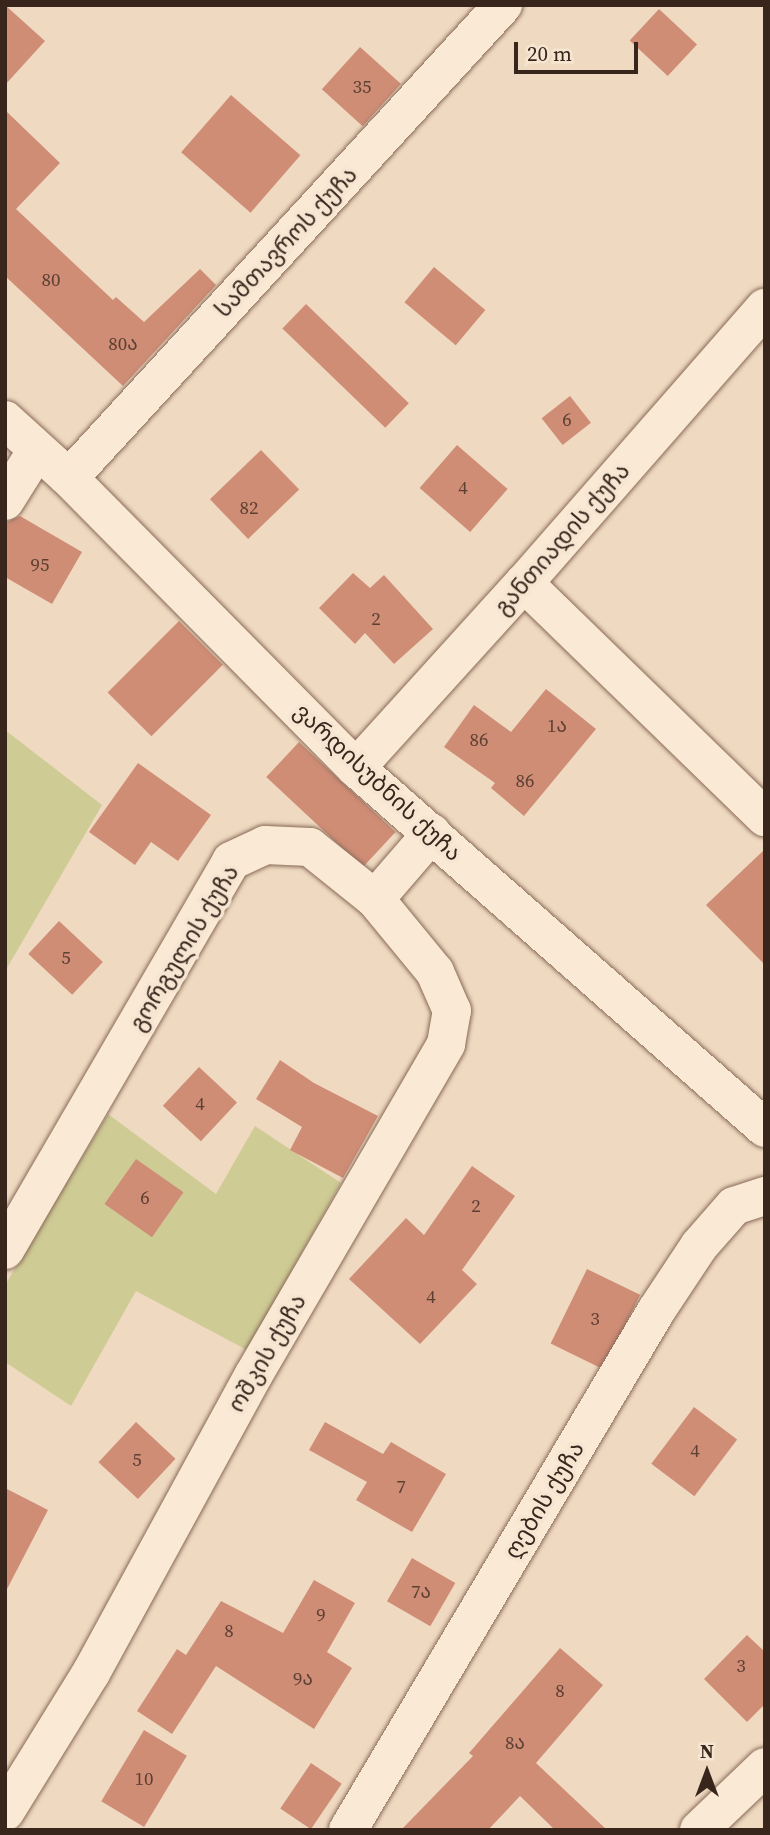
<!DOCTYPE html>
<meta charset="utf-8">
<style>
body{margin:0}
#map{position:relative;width:770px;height:1835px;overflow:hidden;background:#efdac1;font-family:"Source Serif 4","Noto Sans Georgian",serif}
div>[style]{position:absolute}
.green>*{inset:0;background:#cecb95}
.building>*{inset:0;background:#cf8d76;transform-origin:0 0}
.roads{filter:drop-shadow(0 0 2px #896a58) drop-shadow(0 0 2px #896a58)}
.street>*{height:38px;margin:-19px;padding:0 19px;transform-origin:19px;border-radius:19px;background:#fae9d4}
.secondary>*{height:38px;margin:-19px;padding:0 19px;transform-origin:19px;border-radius:19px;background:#fae9d4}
span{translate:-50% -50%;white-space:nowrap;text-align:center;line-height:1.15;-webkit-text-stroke:7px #f6e6d1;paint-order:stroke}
.number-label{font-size:19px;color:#5e4033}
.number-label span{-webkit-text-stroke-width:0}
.street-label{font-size:23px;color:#38261d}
.frame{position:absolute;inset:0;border:7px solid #38261d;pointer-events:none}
.north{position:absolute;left:672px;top:1737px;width:70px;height:70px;-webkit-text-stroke:5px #f6e6d1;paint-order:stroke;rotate:0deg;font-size:19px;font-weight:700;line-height:28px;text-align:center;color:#38261d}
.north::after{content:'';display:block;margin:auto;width:24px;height:32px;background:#38261d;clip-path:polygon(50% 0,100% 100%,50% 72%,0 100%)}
.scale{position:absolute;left:514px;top:42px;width:124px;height:32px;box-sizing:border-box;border:4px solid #38261d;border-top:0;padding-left:9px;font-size:21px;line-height:24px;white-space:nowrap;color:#38261d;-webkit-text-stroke:5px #f6e6d1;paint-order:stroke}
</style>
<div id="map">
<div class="green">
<div style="clip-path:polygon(5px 730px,102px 805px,7px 968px,5px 966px)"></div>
<div style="clip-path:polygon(108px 1114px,216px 1194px,255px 1126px,341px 1183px,247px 1350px,136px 1291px,71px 1406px,5px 1362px,5px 1285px)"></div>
</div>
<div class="building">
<div style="clip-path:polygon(5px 5px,45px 41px,5px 85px)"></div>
<div style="left:659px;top:9px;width:52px;height:43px;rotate:43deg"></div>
<div style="left:360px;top:47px;width:55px;height:57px;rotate:42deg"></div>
<div style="left:231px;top:95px;width:92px;height:76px;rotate:41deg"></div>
<div style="clip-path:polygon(5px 110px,60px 163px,16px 209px,113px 300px,116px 297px,144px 322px,200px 269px,216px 285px,123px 386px,5px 276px)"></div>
<div style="left:434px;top:267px;width:67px;height:46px;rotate:40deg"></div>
<div style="left:306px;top:304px;width:143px;height:34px;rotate:44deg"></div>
<div style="left:570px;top:396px;width:34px;height:36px;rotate:52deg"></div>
<div style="left:457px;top:445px;width:67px;height:57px;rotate:41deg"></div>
<div style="left:261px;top:450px;width:55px;height:71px;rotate:46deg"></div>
<div style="clip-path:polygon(20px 516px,82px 552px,52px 604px,5px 577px,5px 523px)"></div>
<div style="clip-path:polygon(353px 573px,370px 588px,384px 575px,433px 629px,394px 664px,365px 633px,355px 644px,319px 608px)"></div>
<div style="left:179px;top:621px;width:62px;height:101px;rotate:45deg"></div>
<div style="clip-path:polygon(546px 689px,596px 729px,524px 816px,491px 788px,495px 783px,444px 747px,474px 705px,511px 732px)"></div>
<div style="left:299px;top:742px;width:132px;height:48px;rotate:43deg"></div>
<div style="clip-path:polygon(138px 763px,211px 815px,178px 861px,151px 842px,135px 865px,89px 832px)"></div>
<div style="clip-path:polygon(765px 849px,765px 965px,706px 905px)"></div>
<div style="left:59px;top:921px;width:60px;height:45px;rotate:43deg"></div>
<div style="clip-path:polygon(280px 1060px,314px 1083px,378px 1116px,343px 1178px,290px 1150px,302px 1127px,256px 1099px)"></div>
<div style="left:199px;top:1067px;width:52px;height:53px;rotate:43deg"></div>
<div style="left:136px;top:1159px;width:58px;height:55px;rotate:35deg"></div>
<div style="clip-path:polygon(472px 1166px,515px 1196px,462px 1270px,477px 1284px,420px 1344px,349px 1279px,406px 1218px,424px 1235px)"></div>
<div style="left:587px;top:1269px;width:59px;height:83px;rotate:26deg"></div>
<div style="left:694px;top:1407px;width:54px;height:71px;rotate:37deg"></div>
<div style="left:136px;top:1422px;width:54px;height:55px;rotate:43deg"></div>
<div style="clip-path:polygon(325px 1422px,383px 1454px,391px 1442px,446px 1474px,412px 1532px,356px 1500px,367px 1482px,309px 1450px)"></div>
<div style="clip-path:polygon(5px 1488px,48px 1510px,5px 1593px)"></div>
<div style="left:412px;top:1558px;width:50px;height:50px;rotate:30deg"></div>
<div style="clip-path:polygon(314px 1580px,355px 1603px,327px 1652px,352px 1668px,314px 1729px,216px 1666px,172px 1734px,137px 1711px,177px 1649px,186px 1655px,221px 1601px,283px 1633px)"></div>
<div style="clip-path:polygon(747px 1635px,765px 1652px,765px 1704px,747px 1722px,704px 1679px)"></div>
<div style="clip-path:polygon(560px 1648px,603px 1685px,536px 1763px,607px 1830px,555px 1830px,520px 1796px,488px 1830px,401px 1830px,473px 1756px,469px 1753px)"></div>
<div style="left:144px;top:1730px;width:50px;height:83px;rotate:31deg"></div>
<div style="left:311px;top:1763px;width:37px;height:55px;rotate:34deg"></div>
</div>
<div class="roads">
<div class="street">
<div style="left:69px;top:478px;width:642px;rotate:-47.46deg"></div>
<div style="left:5px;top:501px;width:60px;rotate:-57.9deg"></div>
<div style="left:524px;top:583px;width:336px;rotate:44.2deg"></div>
<div style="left:356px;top:768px;width:250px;rotate:-47.8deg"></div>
<div style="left:524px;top:583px;width:366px;rotate:-48.8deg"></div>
<div style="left:5px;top:1250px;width:450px;rotate:-59.8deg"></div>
<div style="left:231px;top:861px;width:38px;rotate:-25deg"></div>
<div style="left:265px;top:845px;width:45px;rotate:2.5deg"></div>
<div style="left:310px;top:847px;width:83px;rotate:38.7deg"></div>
<div style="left:375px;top:899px;width:87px;rotate:-49.2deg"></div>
<div style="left:5px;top:1812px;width:163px;rotate:-58.3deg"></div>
<div style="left:91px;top:1673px;width:338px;rotate:-61.4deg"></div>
<div style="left:253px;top:1376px;width:384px;rotate:-59.8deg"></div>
<div style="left:446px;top:1044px;width:34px;rotate:-80deg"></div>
<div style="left:452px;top:1011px;width:43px;rotate:-113.6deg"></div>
<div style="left:435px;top:972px;width:94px;rotate:-129.4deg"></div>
<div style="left:348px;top:1830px;width:604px;rotate:-59.31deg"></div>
<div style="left:656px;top:1311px;width:78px;rotate:-56.5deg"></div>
<div style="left:699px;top:1246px;width:53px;rotate:-48.8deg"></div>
<div style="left:734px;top:1206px;width:33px;rotate:-18deg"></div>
<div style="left:699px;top:1830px;width:91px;rotate:-43.7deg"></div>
</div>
<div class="secondary">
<div style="left:5px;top:420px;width:86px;rotate:42.2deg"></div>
<div style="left:69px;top:478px;width:408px;rotate:45.3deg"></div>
<div style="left:356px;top:768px;width:545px;rotate:41.35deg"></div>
</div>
</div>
<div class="number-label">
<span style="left:362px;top:87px">35</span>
<span style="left:51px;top:280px">80</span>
<span style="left:123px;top:344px">80ა</span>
<span style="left:567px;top:420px">6</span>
<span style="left:463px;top:488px">4</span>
<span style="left:249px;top:508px">82</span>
<span style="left:40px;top:565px">95</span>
<span style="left:376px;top:619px">2</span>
<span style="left:557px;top:726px">1ა</span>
<span style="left:479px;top:740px">86</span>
<span style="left:525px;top:781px">86</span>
<span style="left:66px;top:958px">5</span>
<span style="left:200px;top:1104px">4</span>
<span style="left:145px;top:1198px">6</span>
<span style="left:476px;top:1206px">2</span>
<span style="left:431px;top:1297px">4</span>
<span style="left:595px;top:1319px">3</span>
<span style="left:695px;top:1451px">4</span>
<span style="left:137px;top:1460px">5</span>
<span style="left:401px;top:1487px">7</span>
<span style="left:421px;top:1592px">7ა</span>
<span style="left:321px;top:1615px">9</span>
<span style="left:229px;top:1631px">8</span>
<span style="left:741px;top:1666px">3</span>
<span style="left:303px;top:1679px">9ა</span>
<span style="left:560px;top:1691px">8</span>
<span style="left:515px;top:1743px">8ა</span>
<span style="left:144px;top:1779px">10</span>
</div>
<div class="street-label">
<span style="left:286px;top:242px;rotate:-47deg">სამთავროს ქუჩა</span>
<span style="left:562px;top:539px;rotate:-49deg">განთიადის ქუჩა</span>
<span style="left:378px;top:782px;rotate:43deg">ვარდისუბნის ქუჩა</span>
<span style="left:184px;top:948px;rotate:-59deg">გორგულის ქუჩა</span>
<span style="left:267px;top:1353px;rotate:-60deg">ოშკის ქუჩა</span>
<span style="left:544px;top:1500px;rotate:-59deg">ღების ქუჩა</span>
</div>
<div class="frame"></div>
<div class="north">N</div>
<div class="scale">20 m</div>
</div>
